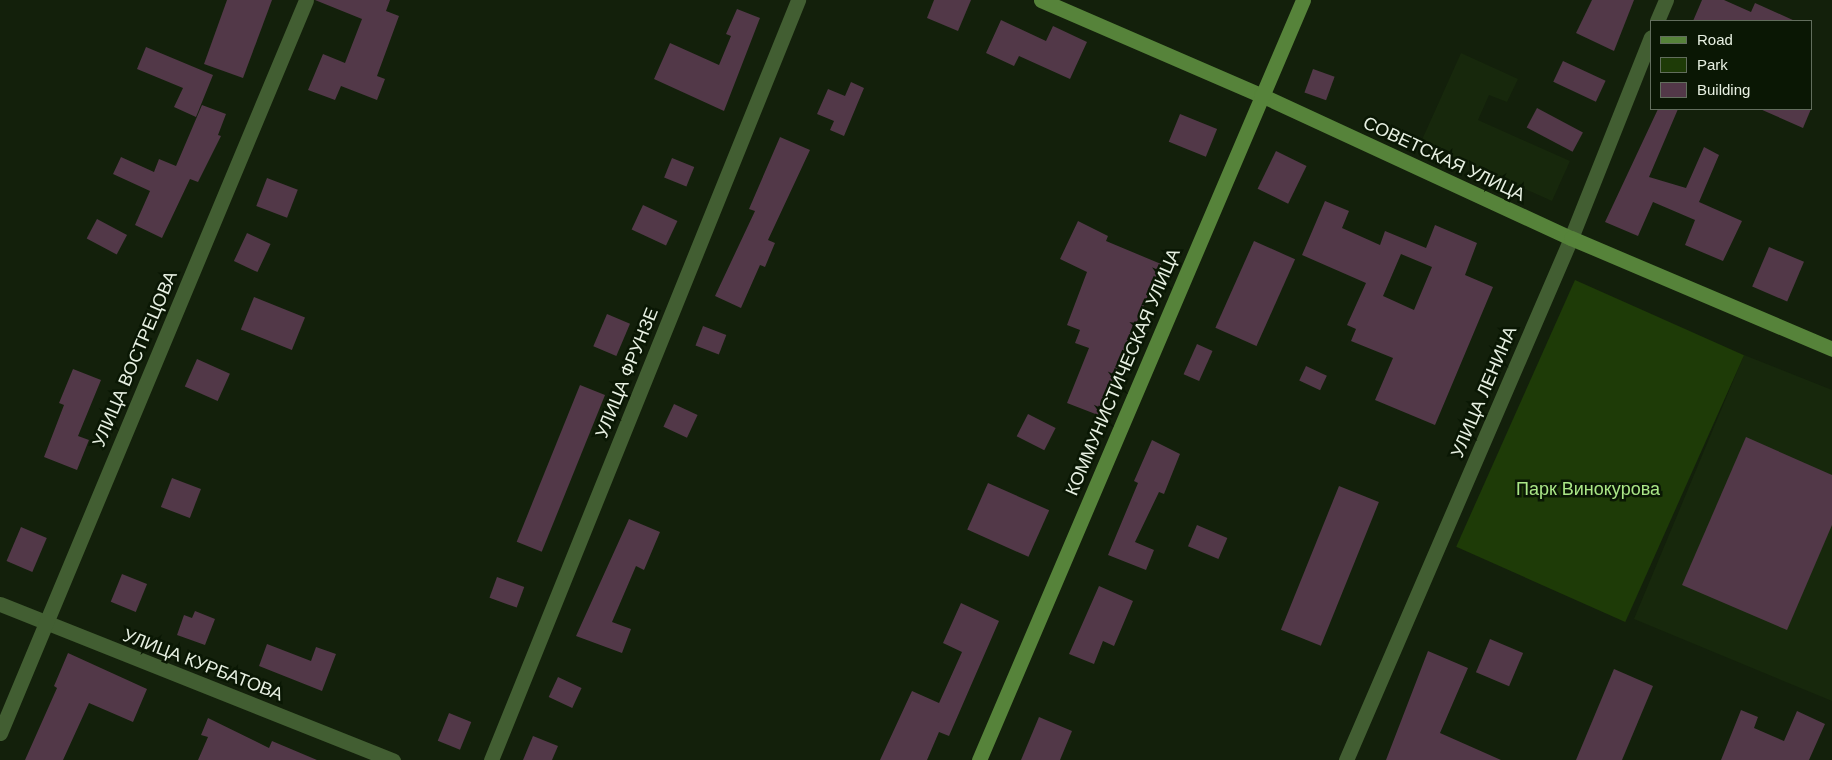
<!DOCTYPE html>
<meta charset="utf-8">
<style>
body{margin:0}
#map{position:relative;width:1832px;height:760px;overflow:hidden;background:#13200b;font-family:Arial,sans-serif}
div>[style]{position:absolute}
.built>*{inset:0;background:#17280c}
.green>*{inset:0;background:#1e3b07;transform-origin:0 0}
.building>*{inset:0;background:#523848;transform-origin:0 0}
.street>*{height:15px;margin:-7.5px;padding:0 7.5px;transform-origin:7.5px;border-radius:7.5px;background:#425e32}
.secondary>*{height:15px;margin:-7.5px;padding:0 7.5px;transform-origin:7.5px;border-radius:7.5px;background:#56833a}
span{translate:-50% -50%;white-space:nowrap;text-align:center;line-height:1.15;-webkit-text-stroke:5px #0a1704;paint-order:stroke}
.street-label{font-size:18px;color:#e7f0e2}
.park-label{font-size:18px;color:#aae687}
.legend{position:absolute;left:1650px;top:20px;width:162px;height:90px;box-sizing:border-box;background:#0a1704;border:1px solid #626e5d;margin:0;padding:6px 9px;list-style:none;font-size:15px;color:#e7f0e2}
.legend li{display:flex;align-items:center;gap:10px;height:25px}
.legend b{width:25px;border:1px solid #626e5d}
</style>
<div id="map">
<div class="built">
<div style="clip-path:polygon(1461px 53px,1518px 79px,1507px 102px,1489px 95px,1478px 120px,1570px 161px,1552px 201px,1421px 142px)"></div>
<div style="clip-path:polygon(1744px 355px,1832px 390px,1832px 701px,1634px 619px)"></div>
</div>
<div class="green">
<div style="left:1575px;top:280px;width:185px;height:292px;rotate:24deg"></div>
</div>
<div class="building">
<div style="clip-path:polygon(227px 0,272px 0,243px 78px,204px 64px)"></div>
<div style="clip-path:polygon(315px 0,390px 0,386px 11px,399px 16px,377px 76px,385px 79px,377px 100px,341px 86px,335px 100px,308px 90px,323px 54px,345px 63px,362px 19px)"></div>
<div style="clip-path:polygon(934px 0,971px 0,958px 31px,927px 18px)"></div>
<div style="clip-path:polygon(1592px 0,1634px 0,1614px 51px,1576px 33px)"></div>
<div style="clip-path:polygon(1702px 0,1724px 0,1751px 12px,1755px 3px,1795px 21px,1693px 21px)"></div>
<div style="clip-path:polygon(737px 9px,760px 18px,724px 111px,654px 79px,670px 43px,719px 65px,731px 36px,726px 34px)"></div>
<div style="clip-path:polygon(1001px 20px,1046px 41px,1053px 26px,1087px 42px,1070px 79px,1019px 56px,1014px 66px,986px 53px)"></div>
<div style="clip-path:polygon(146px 47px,213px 75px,196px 117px,174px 107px,183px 88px,137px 69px)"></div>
<div style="left:1563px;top:61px;width:47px;height:23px;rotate:25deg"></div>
<div style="left:1313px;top:69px;width:23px;height:25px;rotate:20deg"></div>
<div style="clip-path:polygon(851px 82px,864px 88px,844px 136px,830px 130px,834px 121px,817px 114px,828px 89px,845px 96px)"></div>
<div style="clip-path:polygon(202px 105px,226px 114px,218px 135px,221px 136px,198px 182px,190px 179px,162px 238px,135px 225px,150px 191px,113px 174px,121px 157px,154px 172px,159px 159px,176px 166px)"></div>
<div style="left:1537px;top:108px;width:52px;height:22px;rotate:28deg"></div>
<div style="clip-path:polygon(1658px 109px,1678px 109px,1649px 177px,1686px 188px,1704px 147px,1719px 155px,1699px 202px,1742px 221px,1723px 261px,1685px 245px,1695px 220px,1653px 202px,1638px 236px,1605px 222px)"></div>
<div style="clip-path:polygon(1760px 109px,1811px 109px,1803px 128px)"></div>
<div style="left:1180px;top:114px;width:40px;height:30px;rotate:22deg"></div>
<div style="clip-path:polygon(780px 137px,810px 150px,768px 240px,775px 243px,765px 267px,760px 265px,741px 308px,715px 296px,755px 211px,749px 209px)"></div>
<div style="left:1276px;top:151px;width:34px;height:42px;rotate:26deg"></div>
<div style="left:672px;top:158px;width:24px;height:21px;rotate:22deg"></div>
<div style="left:267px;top:178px;width:33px;height:30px;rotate:21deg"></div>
<div style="clip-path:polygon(evenodd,1325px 201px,1349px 211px,1342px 228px,1380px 245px,1385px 231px,1426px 248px,1435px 225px,1477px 243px,1465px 275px,1493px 287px,1435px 425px,1375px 400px,1393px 358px,1351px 341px,1356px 329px,1347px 325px,1366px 283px,1302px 255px,1325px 201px,1401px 254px,1432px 267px,1414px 310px,1383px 296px,1401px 254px)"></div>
<div style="left:643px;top:205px;width:38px;height:27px;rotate:25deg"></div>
<div style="left:97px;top:219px;width:34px;height:22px;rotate:28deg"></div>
<div style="clip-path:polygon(1078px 221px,1108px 236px,1106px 241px,1161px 264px,1098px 415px,1067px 403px,1089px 348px,1075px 343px,1080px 330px,1067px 325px,1087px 272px,1060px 259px)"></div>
<div style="left:247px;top:233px;width:26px;height:31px;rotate:25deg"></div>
<div style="left:1254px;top:241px;width:45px;height:95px;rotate:24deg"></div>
<div style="left:1769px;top:247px;width:38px;height:43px;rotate:23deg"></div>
<div style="left:254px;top:297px;width:55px;height:35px;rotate:22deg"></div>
<div style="left:607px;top:314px;width:25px;height:35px;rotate:23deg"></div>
<div style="left:703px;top:326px;width:25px;height:21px;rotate:21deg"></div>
<div style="left:1197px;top:344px;width:17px;height:33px;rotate:24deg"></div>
<div style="left:197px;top:359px;width:36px;height:30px;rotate:24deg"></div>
<div style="left:1306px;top:366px;width:23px;height:16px;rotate:25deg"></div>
<div style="clip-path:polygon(73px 369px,101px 380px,78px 436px,89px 440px,77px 470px,44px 457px,64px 405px,59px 403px)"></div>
<div style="left:580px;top:385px;width:27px;height:169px;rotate:22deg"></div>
<div style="left:674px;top:404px;width:26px;height:25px;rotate:25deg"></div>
<div style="left:1028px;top:414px;width:31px;height:25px;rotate:27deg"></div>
<div style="clip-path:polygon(1746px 437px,1832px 475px,1832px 525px,1787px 630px,1682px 585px)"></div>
<div style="clip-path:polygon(1152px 440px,1180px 454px,1164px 494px,1159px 492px,1135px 542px,1154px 550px,1146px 570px,1108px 555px,1138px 483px,1134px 481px)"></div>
<div style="left:172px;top:478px;width:31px;height:31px;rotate:21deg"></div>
<div style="left:988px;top:483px;width:67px;height:51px;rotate:24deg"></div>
<div style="left:1339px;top:486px;width:43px;height:155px;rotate:22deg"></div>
<div style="clip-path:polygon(629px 519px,660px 532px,644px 570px,636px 566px,612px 622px,631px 629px,622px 653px,576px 636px)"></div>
<div style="left:1197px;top:525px;width:33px;height:23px;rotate:23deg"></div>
<div style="left:21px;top:527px;width:28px;height:37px;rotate:23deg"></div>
<div style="left:122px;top:574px;width:27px;height:30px;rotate:22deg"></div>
<div style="left:497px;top:577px;width:29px;height:22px;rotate:20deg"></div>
<div style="clip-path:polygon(1099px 586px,1133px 601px,1114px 646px,1103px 641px,1094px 664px,1069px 654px)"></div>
<div style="clip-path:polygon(961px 603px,999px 621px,949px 736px,939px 732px,927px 760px,880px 760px,912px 691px,939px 703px,962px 652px,943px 643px)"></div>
<div style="clip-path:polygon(195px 611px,215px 619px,205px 645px,177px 635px,184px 615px,192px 618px)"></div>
<div style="left:1490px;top:639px;width:36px;height:36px;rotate:23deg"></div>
<div style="clip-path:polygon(267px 644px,311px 661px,316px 647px,336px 654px,322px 691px,259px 666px)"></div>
<div style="clip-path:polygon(1428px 651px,1468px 668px,1440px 733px,1501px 760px,1386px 760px)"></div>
<div style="clip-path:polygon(68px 653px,147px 689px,133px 722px,89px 703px,63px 760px,25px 760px,57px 688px,54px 686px)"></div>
<div style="clip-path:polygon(1614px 669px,1653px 686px,1622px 760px,1576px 760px)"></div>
<div style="left:558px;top:677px;width:26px;height:22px;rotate:25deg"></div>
<div style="clip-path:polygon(1741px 710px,1758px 717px,1754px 728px,1784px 741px,1797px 711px,1825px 724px,1809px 760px,1721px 760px)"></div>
<div style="left:449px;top:713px;width:24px;height:30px;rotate:22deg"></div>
<div style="clip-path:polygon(1039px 717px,1072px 731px,1060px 760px,1021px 760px)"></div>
<div style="clip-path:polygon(208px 718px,269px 748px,272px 741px,317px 760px,198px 760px,208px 737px,201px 735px)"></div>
<div style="clip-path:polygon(533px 736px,558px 746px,552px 760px,523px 760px)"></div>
</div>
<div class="street">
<div style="left:1657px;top:21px;width:23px;rotate:-67deg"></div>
<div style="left:0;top:604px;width:423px;rotate:21.7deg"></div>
<div style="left:0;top:733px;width:794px;rotate:-67.34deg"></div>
<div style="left:491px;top:760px;width:820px;rotate:-68deg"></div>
<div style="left:1346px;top:760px;width:568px;rotate:-66.68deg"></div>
<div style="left:1571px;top:238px;width:216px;rotate:-68.3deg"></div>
</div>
<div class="secondary">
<div style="left:1041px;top:0;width:240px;rotate:23.4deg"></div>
<div style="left:1261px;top:95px;width:341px;rotate:24.8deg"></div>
<div style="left:1571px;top:238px;width:284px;rotate:23deg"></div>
<div style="left:979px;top:760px;width:826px;rotate:-66.91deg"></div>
</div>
<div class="street-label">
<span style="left:1444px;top:159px;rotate:25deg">СОВЕТСКАЯ УЛИЦА</span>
<span style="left:135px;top:359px;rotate:-67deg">УЛИЦА ВОСТРЕЦОВА</span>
<span style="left:1123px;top:372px;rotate:-67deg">КОММУНИСТИЧЕСКАЯ УЛИЦА</span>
<span style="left:627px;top:373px;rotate:-68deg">УЛИЦА ФРУНЗЕ</span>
<span style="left:1484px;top:392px;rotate:-67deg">УЛИЦА ЛЕНИНА</span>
<span style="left:203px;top:665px;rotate:21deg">УЛИЦА КУРБАТОВА</span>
</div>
<div class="park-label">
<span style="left:1588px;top:489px">Парк Винокурова</span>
</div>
<ul class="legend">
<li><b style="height:6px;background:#56833a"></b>Road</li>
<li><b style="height:14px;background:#1e3b07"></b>Park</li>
<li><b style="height:14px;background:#523848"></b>Building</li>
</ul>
</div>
